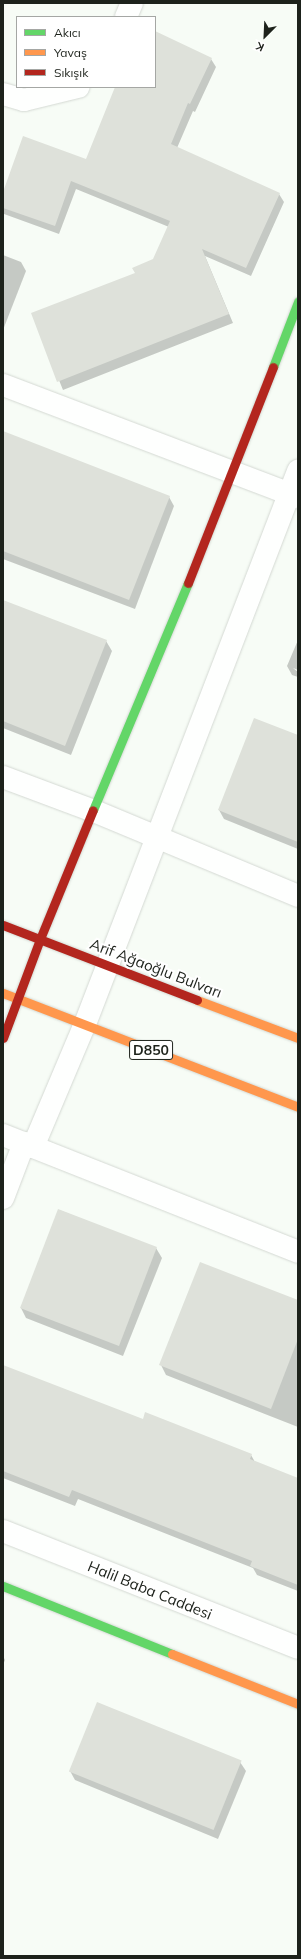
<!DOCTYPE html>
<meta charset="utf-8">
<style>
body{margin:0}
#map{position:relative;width:301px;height:1959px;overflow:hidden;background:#f7fcf6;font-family:Mulish,sans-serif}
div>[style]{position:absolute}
.shadow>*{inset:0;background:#0003}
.building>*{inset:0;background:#dee1da;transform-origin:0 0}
.roads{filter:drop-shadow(0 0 1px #d4d9d3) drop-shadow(0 0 1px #d4d9d3)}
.street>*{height:22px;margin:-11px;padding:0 11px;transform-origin:11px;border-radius:11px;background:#fefffe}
.fast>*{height:9px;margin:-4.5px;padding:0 4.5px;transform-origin:4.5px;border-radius:4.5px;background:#63d668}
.slow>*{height:9px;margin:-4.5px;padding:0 4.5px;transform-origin:4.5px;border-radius:4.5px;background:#ff974d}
.jam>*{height:9px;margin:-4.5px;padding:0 4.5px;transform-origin:4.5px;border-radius:4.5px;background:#b3261e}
span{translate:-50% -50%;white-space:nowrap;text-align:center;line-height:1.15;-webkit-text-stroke:4px #fff;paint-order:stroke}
.shield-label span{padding:1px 3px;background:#fff;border:1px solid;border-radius:3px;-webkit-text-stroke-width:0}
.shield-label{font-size:14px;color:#1d221b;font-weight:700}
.street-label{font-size:15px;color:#1d221b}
.frame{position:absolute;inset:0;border:4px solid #1d221b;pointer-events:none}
.legend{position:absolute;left:16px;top:16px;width:140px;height:72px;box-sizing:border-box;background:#fff;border:1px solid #a5a7a4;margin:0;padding:5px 7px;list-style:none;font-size:12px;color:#1d221b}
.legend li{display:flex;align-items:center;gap:8px;height:20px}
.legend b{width:20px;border:1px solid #a5a7a4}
.north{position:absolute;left:245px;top:16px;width:40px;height:40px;-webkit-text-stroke:3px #fff;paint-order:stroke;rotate:204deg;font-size:11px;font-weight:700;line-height:16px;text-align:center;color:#1d221b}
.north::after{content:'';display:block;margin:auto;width:14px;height:18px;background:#1d221b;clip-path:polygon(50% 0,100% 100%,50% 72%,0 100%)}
</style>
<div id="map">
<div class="shadow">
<div style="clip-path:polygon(155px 35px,211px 59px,216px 67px,195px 112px,193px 111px,177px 148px,279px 194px,284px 202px,251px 276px,205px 256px,233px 323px,63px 390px,32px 314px,136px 274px,154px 260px,169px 227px,76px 189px,59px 234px,4px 214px,3px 195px,86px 160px,131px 87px,155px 87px)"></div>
<div style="clip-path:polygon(3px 255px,21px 262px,26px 271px,3px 330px)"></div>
<div style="clip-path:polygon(3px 433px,169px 497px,174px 506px,135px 609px,3px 559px)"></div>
<div style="clip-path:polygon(3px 601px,106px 641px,112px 651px,71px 755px,3px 728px)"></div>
<div style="clip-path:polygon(298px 640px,298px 670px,293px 668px,298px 672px,298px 677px,292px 675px,287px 666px)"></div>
<div style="clip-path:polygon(298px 737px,298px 849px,224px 819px,219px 810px)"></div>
<div style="clip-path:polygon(59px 1210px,156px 1248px,162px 1258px,123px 1356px,26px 1318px,21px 1308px)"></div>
<div style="clip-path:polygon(298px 1301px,298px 1427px,166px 1375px,161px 1365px)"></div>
<div style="clip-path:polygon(3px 1366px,143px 1420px,251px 1455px,255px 1462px,298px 1479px,298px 1591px,257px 1575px,253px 1568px,78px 1499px,75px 1506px,3px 1478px)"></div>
<div style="clip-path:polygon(3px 1656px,5px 1660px,3px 1665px)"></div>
<div style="clip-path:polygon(240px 1762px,246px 1771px,218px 1839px,75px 1780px,70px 1771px)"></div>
</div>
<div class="building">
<div style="clip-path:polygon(155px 31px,212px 58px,190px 104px,188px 103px,171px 144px,280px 193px,246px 268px,202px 249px,229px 314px,57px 382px,31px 313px,135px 273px,132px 268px,153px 259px,170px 221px,71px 181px,55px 226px,3px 208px,3px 192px,23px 136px,86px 159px,115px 87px,155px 87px)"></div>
<div style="clip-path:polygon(3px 431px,170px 496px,129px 600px,3px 551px)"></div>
<div style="clip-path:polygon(3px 600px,107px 640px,65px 746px,3px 721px)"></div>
<div style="clip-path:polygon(254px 718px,298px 735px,298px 842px,218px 810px)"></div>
<div style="left:58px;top:1209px;width:106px;height:106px;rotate:21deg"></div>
<div style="clip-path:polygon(200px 1262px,298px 1300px,298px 1339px,271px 1409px,159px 1365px)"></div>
<div style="clip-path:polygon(3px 1365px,143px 1419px,145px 1412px,252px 1454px,250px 1459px,298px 1478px,298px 1585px,250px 1566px,252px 1561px,72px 1490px,69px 1497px,3px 1471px)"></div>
<div style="left:97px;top:1702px;width:156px;height:75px;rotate:22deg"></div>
</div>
<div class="roads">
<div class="street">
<div style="left:126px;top:17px;width:15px;rotate:-67deg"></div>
<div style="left:3px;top:94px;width:22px;rotate:16deg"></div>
<div style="left:24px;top:100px;width:56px;rotate:-13.5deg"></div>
<div style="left:3px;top:385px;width:316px;rotate:20.8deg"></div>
<div style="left:3px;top:777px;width:97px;rotate:20.5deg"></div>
<div style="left:94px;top:811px;width:221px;rotate:22.6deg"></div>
<div style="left:3px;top:1135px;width:317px;rotate:21.6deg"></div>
<div style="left:33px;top:1147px;width:134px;rotate:-67.1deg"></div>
<div style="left:85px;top:1024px;width:593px;rotate:-68.93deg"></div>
<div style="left:3px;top:1198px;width:59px;rotate:-69.1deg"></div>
<div style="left:3px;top:1531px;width:317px;rotate:21.6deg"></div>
</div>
<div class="fast">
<div style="left:273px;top:367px;width:70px;rotate:-69deg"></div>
<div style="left:93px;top:810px;width:246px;rotate:-67.3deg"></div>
<div style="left:3px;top:1586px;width:182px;rotate:21.9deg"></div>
</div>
<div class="slow">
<div style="left:3px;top:993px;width:316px;rotate:21.1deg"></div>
<div style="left:197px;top:1000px;width:108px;rotate:20.6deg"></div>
<div style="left:172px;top:1654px;width:136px;rotate:21.6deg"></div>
</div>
<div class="jam">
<div style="left:188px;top:583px;width:232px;rotate:-68.5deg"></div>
<div style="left:3px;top:925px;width:208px;rotate:21.1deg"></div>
<div style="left:3px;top:1038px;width:106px;rotate:-69.5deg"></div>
<div style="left:40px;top:939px;width:139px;rotate:-67.7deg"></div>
</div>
</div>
<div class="shield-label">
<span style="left:151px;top:1050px">D850</span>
</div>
<div class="street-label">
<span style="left:156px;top:968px;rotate:21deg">Arif Ağaoğlu Bulvarı</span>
<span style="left:150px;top:1590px;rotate:22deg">Halil Baba Caddesi</span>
</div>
<div class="frame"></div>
<ul class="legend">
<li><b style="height:5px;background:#63d668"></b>Akıcı</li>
<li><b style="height:5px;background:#ff974d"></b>Yavaş</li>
<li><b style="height:5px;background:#b3261e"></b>Sıkışık</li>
</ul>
<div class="north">K</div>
</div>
